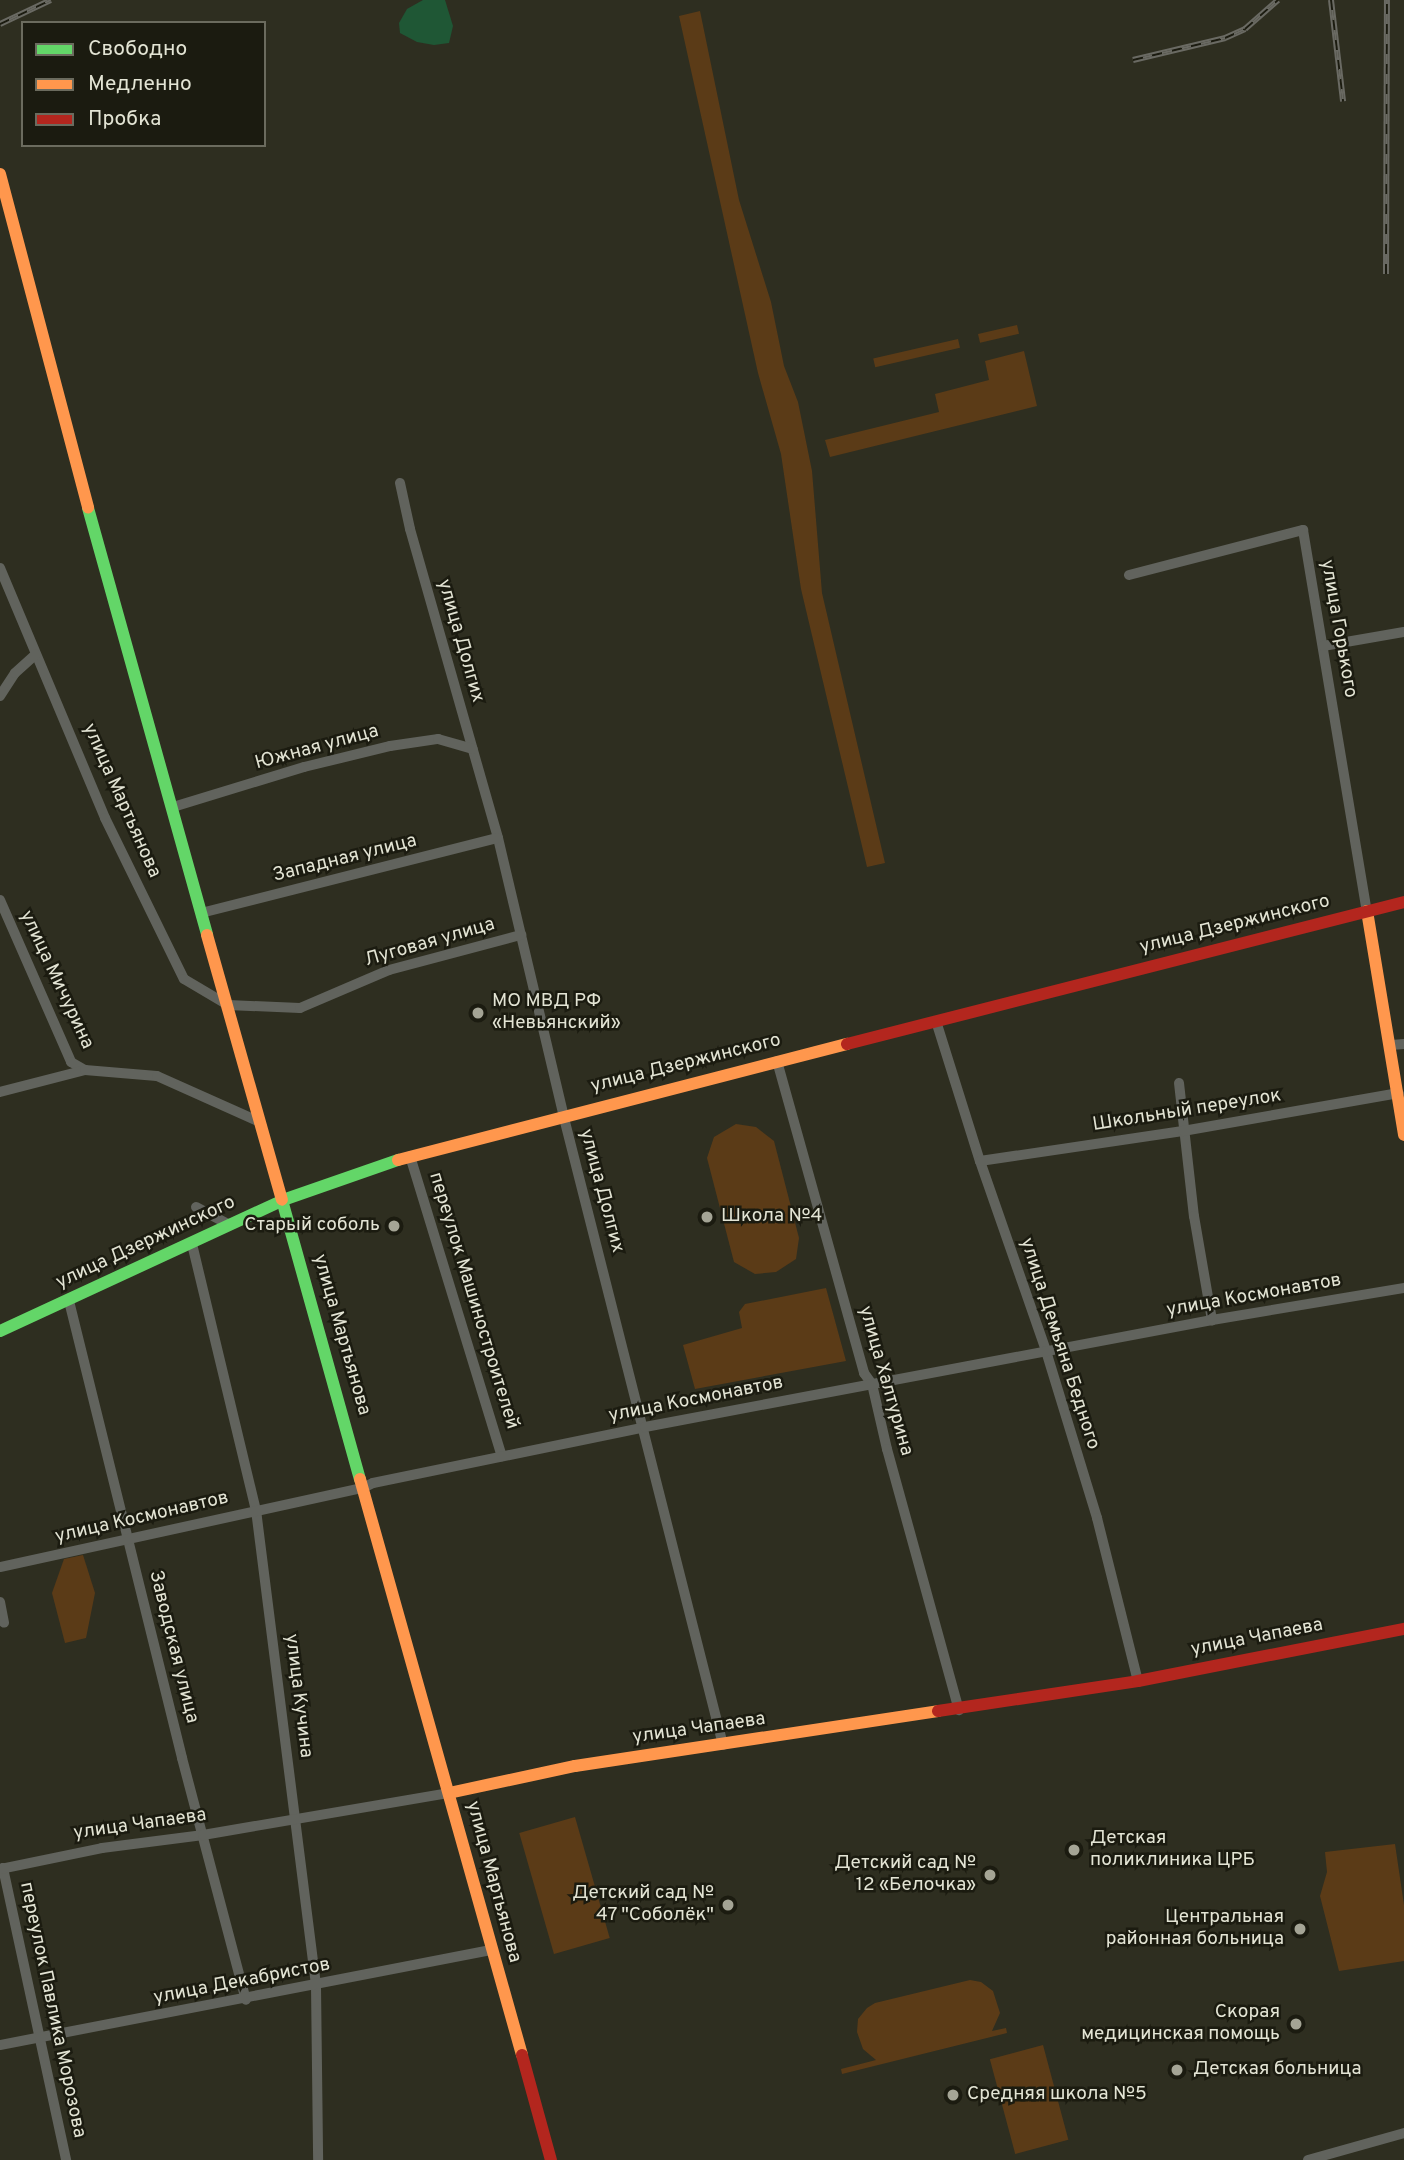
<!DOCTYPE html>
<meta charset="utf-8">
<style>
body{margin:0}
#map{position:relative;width:1404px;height:2160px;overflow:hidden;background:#2e2e20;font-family:Overpass,sans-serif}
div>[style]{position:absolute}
.green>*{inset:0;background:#5b3b17;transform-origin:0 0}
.water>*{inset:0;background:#1f5735}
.street>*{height:10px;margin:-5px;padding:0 5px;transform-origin:5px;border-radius:5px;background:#61635d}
.fast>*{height:12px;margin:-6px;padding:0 6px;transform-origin:6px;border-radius:6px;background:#63d668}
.slow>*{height:12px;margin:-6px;padding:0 6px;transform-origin:6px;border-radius:6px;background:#ff974d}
.jam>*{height:12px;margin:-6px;padding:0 6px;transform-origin:6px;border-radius:6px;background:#b3261e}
.rail>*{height:6px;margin-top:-3px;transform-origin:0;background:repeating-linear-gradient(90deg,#1b1b10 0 10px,#6a6a63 0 20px);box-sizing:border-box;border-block:2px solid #6a6a63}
.dots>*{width:19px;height:19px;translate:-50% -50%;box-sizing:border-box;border:4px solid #1b1b10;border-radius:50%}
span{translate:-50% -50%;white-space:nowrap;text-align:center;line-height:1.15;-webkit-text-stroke:5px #1b1b10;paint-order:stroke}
.street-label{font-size:19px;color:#e3e4d4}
.poi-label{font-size:19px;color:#e3e4d4}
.left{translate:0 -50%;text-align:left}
.right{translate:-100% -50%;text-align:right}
.legend{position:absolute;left:21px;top:21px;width:245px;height:126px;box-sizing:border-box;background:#1b1b10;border:2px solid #6b6b5e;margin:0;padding:9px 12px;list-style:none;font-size:21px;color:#e3e4d4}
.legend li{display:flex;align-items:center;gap:14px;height:35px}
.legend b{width:35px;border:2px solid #6b6b5e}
</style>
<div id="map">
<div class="green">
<div style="clip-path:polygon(700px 11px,739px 200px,771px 302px,784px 366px,798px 402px,812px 471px,822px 593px,885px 863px,867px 867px,801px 589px,781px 454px,758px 373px,679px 16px)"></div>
<div style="left:1017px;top:325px;width:9px;height:40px;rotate:77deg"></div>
<div style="left:958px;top:339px;width:9px;height:87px;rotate:77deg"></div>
<div style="clip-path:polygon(1024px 351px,1037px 406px,830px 457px,825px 440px,939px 412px,935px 394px,989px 380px,985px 361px)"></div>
<div style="clip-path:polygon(736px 1124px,756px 1127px,774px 1141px,799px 1238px,796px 1259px,776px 1272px,755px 1274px,734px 1262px,707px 1158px,714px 1137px)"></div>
<div style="clip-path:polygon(826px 1288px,846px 1361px,695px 1389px,683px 1345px,742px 1328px,739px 1312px,745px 1304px)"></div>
<div style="clip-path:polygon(83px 1555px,95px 1593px,86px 1638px,65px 1643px,52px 1593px,64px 1559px)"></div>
<div style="left:575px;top:1817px;width:126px;height:58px;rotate:74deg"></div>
<div style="clip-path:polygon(1395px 1844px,1404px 1905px,1404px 1961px,1339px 1971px,1320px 1896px,1327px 1872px,1325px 1852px)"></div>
<div style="clip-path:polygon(970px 1980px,981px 1982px,993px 1991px,1000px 2013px,992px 2031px,1006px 2028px,1007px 2033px,842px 2074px,841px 2069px,876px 2060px,863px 2049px,857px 2032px,858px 2019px,867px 2008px,875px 2003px)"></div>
<div style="left:1043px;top:2045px;width:98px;height:55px;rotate:75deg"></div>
</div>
<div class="water">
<div style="clip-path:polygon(423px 0,445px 0,453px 26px,449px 43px,434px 45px,417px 42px,400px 33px,399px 23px,407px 9px)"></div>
</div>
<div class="street">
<div style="left:400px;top:483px;width:47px;rotate:77.7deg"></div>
<div style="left:410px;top:529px;width:321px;rotate:74.1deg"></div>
<div style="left:498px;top:838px;width:284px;rotate:76.7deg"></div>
<div style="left:563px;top:1114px;width:651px;rotate:75.77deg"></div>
<div style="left:0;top:568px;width:271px;rotate:67.2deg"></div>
<div style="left:105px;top:818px;width:179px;rotate:63.9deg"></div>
<div style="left:184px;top:979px;width:51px;rotate:30.6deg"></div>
<div style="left:228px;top:1005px;width:72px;rotate:2.4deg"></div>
<div style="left:300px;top:1008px;width:97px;rotate:-23.1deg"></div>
<div style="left:389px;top:970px;width:137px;rotate:-14.9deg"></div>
<div style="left:1129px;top:575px;width:180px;rotate:-14.5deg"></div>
<div style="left:1303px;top:530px;width:386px;rotate:80.5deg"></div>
<div style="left:1323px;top:646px;width:82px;rotate:-9.8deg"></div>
<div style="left:0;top:696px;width:27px;rotate:-57deg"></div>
<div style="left:15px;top:673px;width:28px;rotate:-42deg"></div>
<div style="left:173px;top:807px;width:137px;rotate:-17deg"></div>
<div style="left:304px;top:767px;width:89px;rotate:-13.7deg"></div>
<div style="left:390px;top:746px;width:49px;rotate:-8.3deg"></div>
<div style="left:438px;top:739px;width:36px;rotate:16deg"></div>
<div style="left:0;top:900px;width:177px;rotate:66.3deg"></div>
<div style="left:71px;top:1062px;width:16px;rotate:30deg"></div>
<div style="left:201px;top:913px;width:306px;rotate:-14.2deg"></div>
<div style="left:936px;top:1021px;width:147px;rotate:72.6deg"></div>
<div style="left:980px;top:1161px;width:201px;rotate:70.8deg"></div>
<div style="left:1046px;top:1351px;width:175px;rotate:73deg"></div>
<div style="left:1097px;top:1518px;width:168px;rotate:75.9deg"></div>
<div style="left:1391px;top:1045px;width:13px;rotate:-4deg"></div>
<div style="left:777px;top:1061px;width:324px;rotate:74.4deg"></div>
<div style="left:864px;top:1373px;width:14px;rotate:54deg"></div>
<div style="left:872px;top:1384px;width:67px;rotate:77deg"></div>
<div style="left:887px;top:1449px;width:271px;rotate:74.6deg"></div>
<div style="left:1179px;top:1083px;width:134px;rotate:83.6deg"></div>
<div style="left:1194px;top:1216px;width:106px;rotate:80.2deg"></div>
<div style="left:0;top:1092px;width:88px;rotate:-14.5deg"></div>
<div style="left:85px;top:1070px;width:72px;rotate:4.8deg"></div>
<div style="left:157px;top:1076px;width:113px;rotate:24.1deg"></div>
<div style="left:410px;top:1156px;width:314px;rotate:73deg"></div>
<div style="left:980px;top:1161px;width:205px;rotate:-8.4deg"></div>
<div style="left:1183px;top:1131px;width:219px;rotate:-10deg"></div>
<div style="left:196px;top:1207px;width:38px;rotate:28deg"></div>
<div style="left:192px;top:1244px;width:274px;rotate:76.5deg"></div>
<div style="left:256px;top:1510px;width:480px;rotate:82.8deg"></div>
<div style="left:316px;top:1986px;width:174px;rotate:89.3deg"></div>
<div style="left:69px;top:1301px;width:471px;rotate:76.1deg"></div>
<div style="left:182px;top:1758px;width:250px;rotate:75.2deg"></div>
<div style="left:0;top:1567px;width:371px;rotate:-12.3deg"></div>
<div style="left:363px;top:1488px;width:11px;rotate:-27deg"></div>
<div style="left:373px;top:1483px;width:278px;rotate:-11.6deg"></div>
<div style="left:645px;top:1427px;width:577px;rotate:-10.69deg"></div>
<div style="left:1212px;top:1320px;width:195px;rotate:-9.5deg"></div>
<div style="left:0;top:1602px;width:21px;rotate:79deg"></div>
<div style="left:3px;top:1868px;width:299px;rotate:77.8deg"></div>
<div style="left:0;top:1869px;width:104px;rotate:-11.6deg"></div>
<div style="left:102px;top:1848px;width:102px;rotate:-7.3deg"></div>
<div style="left:203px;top:1835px;width:250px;rotate:-9.7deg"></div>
<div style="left:0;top:2045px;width:500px;rotate:-10.95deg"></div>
<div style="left:1308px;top:2160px;width:100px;rotate:-15.7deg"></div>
</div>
<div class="fast">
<div style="left:88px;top:508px;width:443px;rotate:74.4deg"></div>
<div style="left:282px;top:1200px;width:290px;rotate:74.4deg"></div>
<div style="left:0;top:1331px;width:312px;rotate:-24.8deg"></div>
<div style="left:283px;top:1200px;width:122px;rotate:-19.2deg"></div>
</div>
<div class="slow">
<div style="left:0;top:174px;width:345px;rotate:75.2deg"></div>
<div style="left:1367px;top:911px;width:227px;rotate:80.6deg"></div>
<div style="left:207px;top:935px;width:275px;rotate:74.2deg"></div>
<div style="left:398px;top:1160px;width:464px;rotate:-14.5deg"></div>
<div style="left:360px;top:1479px;width:598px;rotate:74.29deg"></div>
<div style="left:449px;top:1793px;width:129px;rotate:-12.1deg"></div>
<div style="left:575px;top:1766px;width:367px;rotate:-8.6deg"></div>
</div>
<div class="jam">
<div style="left:847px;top:1044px;width:575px;rotate:-14.3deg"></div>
<div style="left:938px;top:1711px;width:202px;rotate:-8.5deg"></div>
<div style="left:1138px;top:1681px;width:271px;rotate:-11.1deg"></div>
<div style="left:522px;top:2055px;width:109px;rotate:74.6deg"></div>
</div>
<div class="rail">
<div style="left:1331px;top:0;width:102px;rotate:83.2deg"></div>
<div style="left:0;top:24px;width:56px;rotate:-25.2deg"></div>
<div style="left:1133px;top:60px;width:95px;rotate:-13.4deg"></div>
<div style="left:1225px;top:38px;width:22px;rotate:-24deg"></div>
<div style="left:1245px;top:29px;width:44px;rotate:-41.3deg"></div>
<div style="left:1386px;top:274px;width:274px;rotate:-89.8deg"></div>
</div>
<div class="dots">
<div style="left:478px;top:1013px;background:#a4a495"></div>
<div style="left:707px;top:1217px;background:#a4a495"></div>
<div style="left:394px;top:1226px;background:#a4a495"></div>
<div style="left:1074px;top:1850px;background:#a4a495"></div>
<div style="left:990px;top:1875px;background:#a4a495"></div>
<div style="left:728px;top:1905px;background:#a4a495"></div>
<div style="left:1300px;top:1929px;background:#a4a495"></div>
<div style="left:1296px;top:2024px;background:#a4a495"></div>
<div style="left:1177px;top:2070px;background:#a4a495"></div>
<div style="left:953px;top:2095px;background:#a4a495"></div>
</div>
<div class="street-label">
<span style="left:1338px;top:629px;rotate:80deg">улица Горького</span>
<span style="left:460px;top:641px;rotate:74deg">улица Долгих</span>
<span style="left:317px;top:748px;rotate:-15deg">Южная улица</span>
<span style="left:121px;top:801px;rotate:66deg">улица Мартьянова</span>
<span style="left:345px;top:859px;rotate:-14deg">Западная улица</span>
<span style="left:1235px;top:925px;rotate:-14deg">улица Дзержинского</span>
<span style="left:430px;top:943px;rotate:-16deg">Луговая улица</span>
<span style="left:56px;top:980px;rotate:65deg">улица Мичурина</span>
<span style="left:686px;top:1064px;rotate:-14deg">улица Дзержинского</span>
<span style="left:1187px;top:1111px;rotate:-9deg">Школьный переулок</span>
<span style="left:601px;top:1191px;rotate:75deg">улица Долгих</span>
<span style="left:146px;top:1243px;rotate:-25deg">улица Дзержинского</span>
<span style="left:1254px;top:1296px;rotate:-10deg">улица Космонавтов</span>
<span style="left:473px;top:1301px;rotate:73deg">переулок Машиностроителей</span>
<span style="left:341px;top:1335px;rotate:74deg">улица Мартьянова</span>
<span style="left:1059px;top:1344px;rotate:72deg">улица Демьяна Бедного</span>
<span style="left:885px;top:1381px;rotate:74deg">улица Халтурина</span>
<span style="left:696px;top:1400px;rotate:-11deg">улица Космонавтов</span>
<span style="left:142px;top:1518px;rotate:-13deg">улица Космонавтов</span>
<span style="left:1257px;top:1638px;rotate:-11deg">улица Чапаева</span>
<span style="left:173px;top:1647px;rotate:76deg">Заводская улица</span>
<span style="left:298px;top:1696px;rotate:83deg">улица Кучина</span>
<span style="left:699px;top:1729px;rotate:-8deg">улица Чапаева</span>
<span style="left:140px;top:1825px;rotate:-8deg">улица Чапаева</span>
<span style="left:493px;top:1882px;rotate:75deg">улица Мартьянова</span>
<span style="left:242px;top:1982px;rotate:-11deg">улица Декабристов</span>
<span style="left:52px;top:2010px;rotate:78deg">переулок Павлика Морозова</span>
</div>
<div class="poi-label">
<span class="left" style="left:492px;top:1013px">МО МВД РФ<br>«Невьянский»</span>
<span class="left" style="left:721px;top:1217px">Школа №4</span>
<span class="right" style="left:380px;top:1226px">Старый соболь</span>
<span class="left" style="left:1090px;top:1850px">Детская<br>поликлиника ЦРБ</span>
<span class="right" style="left:976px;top:1875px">Детский сад №<br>12 «Белочка»</span>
<span class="right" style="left:714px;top:1905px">Детский сад №<br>47 "Соболёк"</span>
<span class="right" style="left:1284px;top:1929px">Центральная<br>районная больница</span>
<span class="right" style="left:1280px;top:2024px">Скорая<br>медицинская помощь</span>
<span class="left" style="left:1193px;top:2070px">Детская больница</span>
<span class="left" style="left:967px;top:2095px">Средняя школа №5</span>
</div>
<ul class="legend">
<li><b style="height:9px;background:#63d668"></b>Свободно</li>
<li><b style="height:9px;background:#ff974d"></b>Медленно</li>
<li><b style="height:9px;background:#b3261e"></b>Пробка</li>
</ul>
</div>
